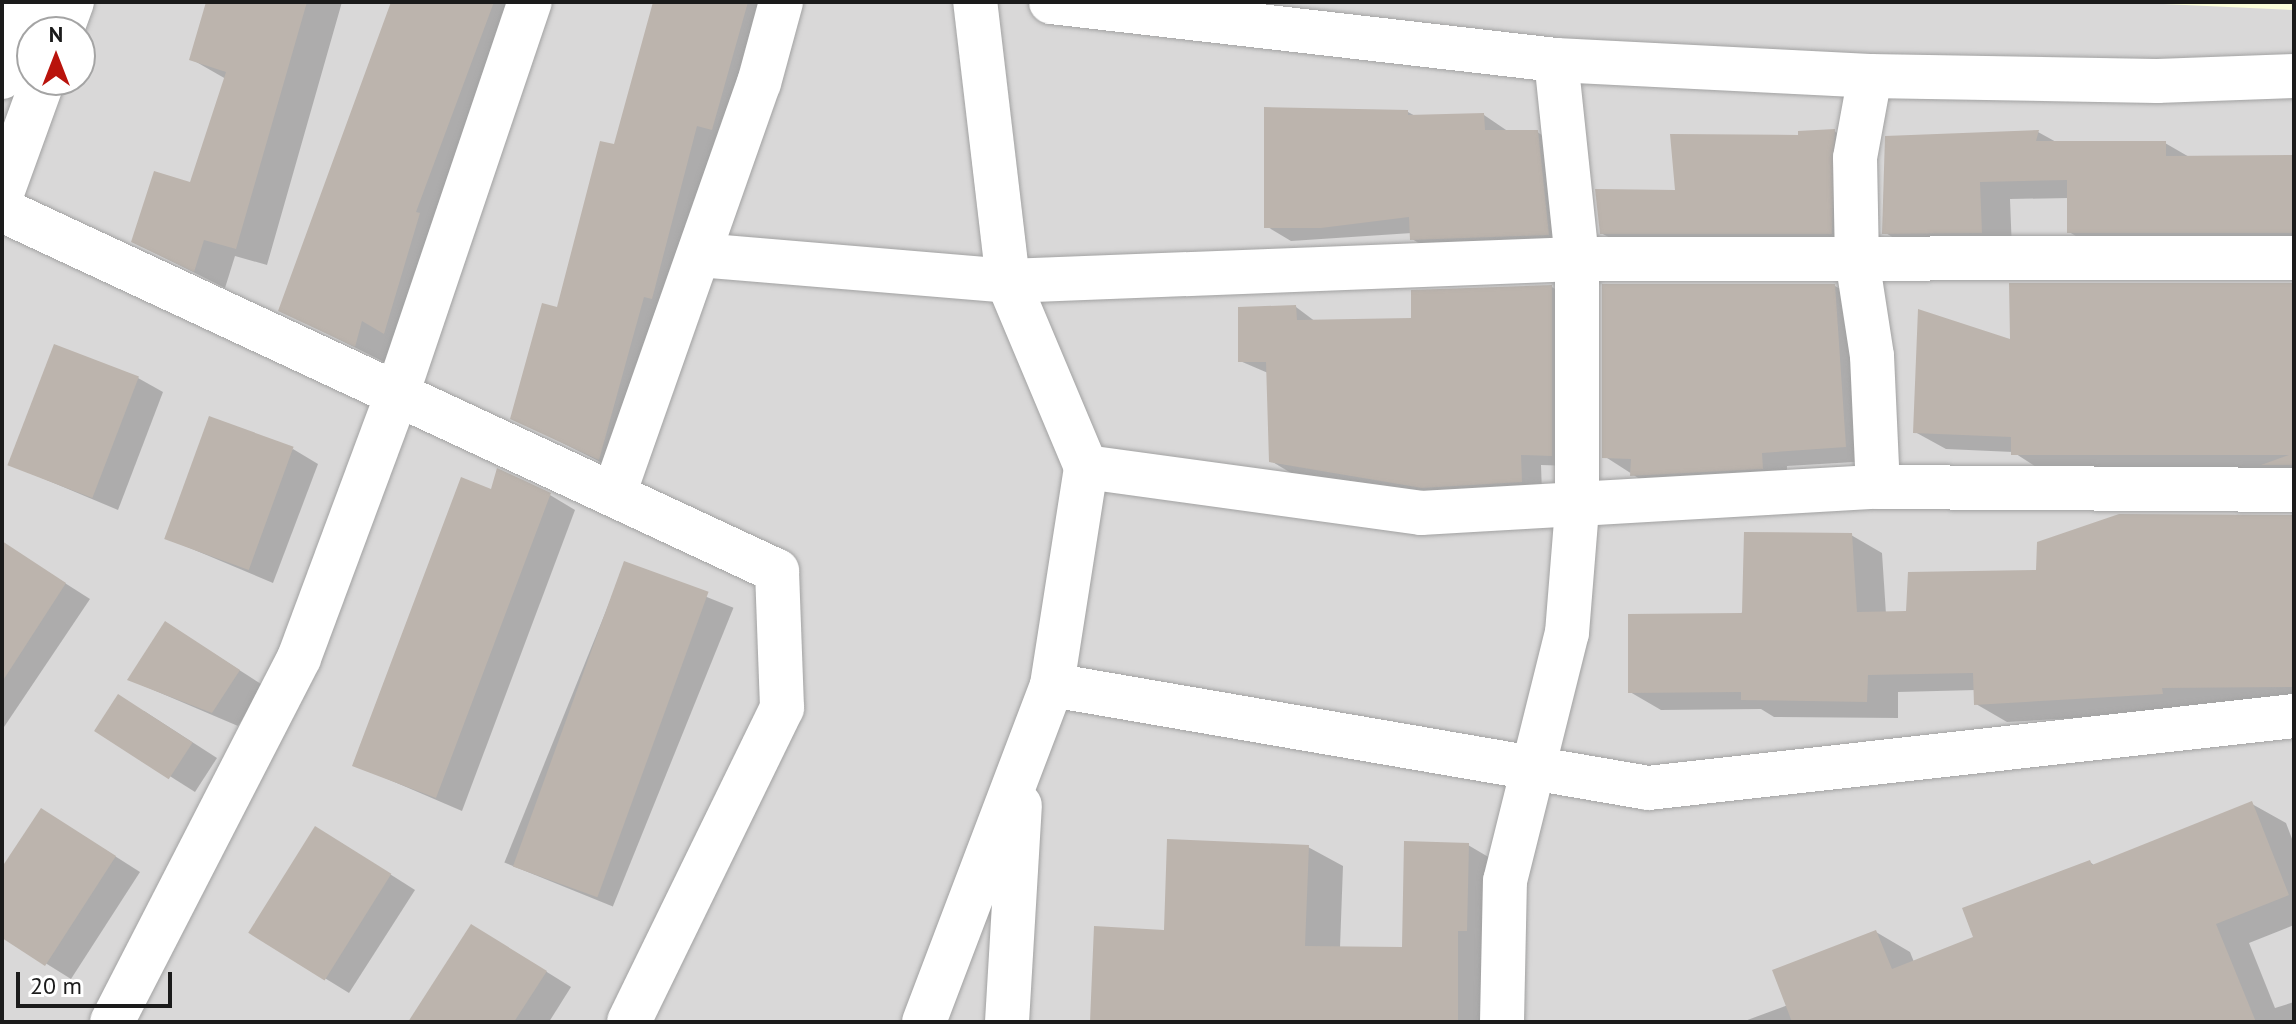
<!DOCTYPE html>
<style>
body{margin:0}
#map{position:relative;width:2296px;height:1024px;overflow:hidden;background:#ece8e1;font-family:"PT Sans",sans-serif}
div>[style]{position:absolute}
.residential>*{inset:0;background:#d9d8d8}
.education>*{inset:0;background:#fbfdd9}
.shadow>*{inset:0;background:#0003;transform-origin:0 0}
.building>*{inset:0;background:#bcb4ad;transform-origin:0 0}
.roads{filter:drop-shadow(0 0 2px #a2a2a2) drop-shadow(0 0 2px #a2a2a2)}
.minor>*{height:44px;margin:-22px;padding:0 22px;transform-origin:22px;border-radius:22px;background:#fff}
.tertiary>*{height:44px;margin:-22px;padding:0 22px;transform-origin:22px;border-radius:22px;background:#fff}
span{translate:-50% -50%;white-space:nowrap;text-align:center;line-height:1.15;-webkit-text-stroke:7px #fff;paint-order:stroke}
.frame{position:absolute;inset:0;border:4px solid #1b1b1b;pointer-events:none}
.north{position:absolute;left:16px;top:16px;width:80px;height:80px;box-sizing:border-box;background:#fff;border:2px solid #a4a4a4;border-radius:50%;rotate:0deg;font-size:22px;font-weight:700;line-height:32px;text-align:center;color:#1b1b1b}
.north::after{content:'';display:block;margin:auto;width:28px;height:36px;background:#b9130c;clip-path:polygon(50% 0,100% 100%,50% 72%,0 100%)}
.scale{position:absolute;left:16px;top:972px;width:156px;height:36px;box-sizing:border-box;border:4px solid #1b1b1b;border-top:0;padding-left:10px;font-size:24px;line-height:28px;white-space:nowrap;color:#1b1b1b;-webkit-text-stroke:6px #fff;paint-order:stroke}
</style>
<div id="map">
<div class="residential">
<div style="clip-path:polygon(evenodd,2px 2px,2294px 2px,2294px 1022px,2px 1022px,2px 2px,32px 32px,80px 32px,80px 80px,32px 80px,32px 32px)"></div>
</div>
<div class="education">
<div style="clip-path:polygon(2120px 2px,2294px 2px,2294px 10px)"></div>
</div>
<div class="shadow">
<div style="clip-path:polygon(208px 2px,342px 2px,267px 265px,235px 256px,225px 288px,133px 242px,191px 184px,226px 79px,191px 59px)"></div>
<div style="clip-path:polygon(395px 2px,539px 2px,390px 365px,280px 310px)"></div>
<div style="clip-path:polygon(655px 2px,787px 2px,632px 478px,513px 418px,558px 310px,616px 147px)"></div>
<div style="clip-path:polygon(1408px 112px,1417px 117px,1484px 115px,1509px 132px,1537px 132px,1562px 147px,1573px 248px,1437px 254px,1412px 239px,1412px 233px,1291px 241px,1266px 226px)"></div>
<div style="clip-path:polygon(1834px 131px,1860px 146px,1856px 247px,1627px 247px,1601px 233px,1677px 192px,1800px 137px)"></div>
<div style="clip-path:polygon(2038px 132px,2058px 143px,2165px 143px,2191px 158px,2294px 157px,2294px 250px,2100px 250px,2069px 232px,2069px 198px,2010px 199px,2012px 250px,1914px 250px,1884px 232px)"></div>
<div style="clip-path:polygon(2294px 285px,2294px 481px,2044px 472px,2013px 452px,1946px 449px,1915px 432px,2012px 342px)"></div>
<div style="clip-path:polygon(1835px 286px,1860px 300px,1871px 461px,1787px 466px,1787px 482px,1657px 490px,1604px 456px)"></div>
<div style="clip-path:polygon(1552px 287px,1572px 299px,1572px 466px,1541px 465px,1542px 493px,1444px 499px,1291px 473px,1271px 461px,1268px 373px,1240px 361px,1296px 307px,1316px 322px,1413px 320px)"></div>
<div style="clip-path:polygon(138px 378px,163px 392px,118px 510px,11px 465px)"></div>
<div style="clip-path:polygon(293px 449px,318px 464px,273px 583px,166px 538px)"></div>
<div style="clip-path:polygon(493px 491px,550px 495px,575px 510px,462px 811px,355px 765px)"></div>
<div style="clip-path:polygon(2294px 517px,2294px 704px,2192px 705px,2193px 711px,2007px 722px,1976px 704px,1976px 690px,1898px 692px,1898px 718px,1774px 717px,1761px 709px,1661px 710px,1630px 692px,1851px 535px,1882px 553px,1886px 614px,1908px 613px,2038px 572px)"></div>
<div style="clip-path:polygon(2px 543px,90px 599px,2px 730px)"></div>
<div style="left:625px;top:564px;width:117px;height:322px;rotate:22deg"></div>
<div style="clip-path:polygon(191px 639px,264px 686px,238px 726px,130px 680px)"></div>
<div style="clip-path:polygon(144px 711px,217px 758px,195px 792px,97px 730px)"></div>
<div style="clip-path:polygon(2252px 804px,2286px 823px,2294px 844px,2294px 925px,2249px 943px,2275px 1008px,2294px 1002px,2294px 1022px,1742px 1022px,1788px 1005px,1876px 932px,1910px 952px,1914px 962px,1976px 938px,2090px 862px,2095px 866px)"></div>
<div style="clip-path:polygon(66px 825px,140px 872px,71px 979px,2px 936px,2px 871px)"></div>
<div style="clip-path:polygon(341px 843px,415px 890px,349px 993px,250px 932px)"></div>
<div style="clip-path:polygon(1468px 845px,1502px 865px,1492px 1022px,1092px 1022px,1166px 932px,1308px 847px,1343px 866px,1340px 948px,1404px 949px)"></div>
<div style="clip-path:polygon(497px 941px,571px 987px,549px 1022px,410px 1022px)"></div>
</div>
<div class="building">
<div style="clip-path:polygon(206px 2px,307px 2px,236px 249px,204px 240px,194px 272px,131px 242px,154px 171px,190px 182px,226px 72px,189px 60px)"></div>
<div style="clip-path:polygon(391px 2px,494px 2px,416px 212px,420px 213px,384px 334px,362px 321px,355px 347px,278px 311px)"></div>
<div style="clip-path:polygon(653px 2px,748px 2px,712px 130px,697px 126px,652px 299px,644px 297px,599px 460px,510px 419px,542px 303px,557px 307px,600px 141px,614px 144px)"></div>
<div style="clip-path:polygon(1264px 107px,1408px 110px,1408px 115px,1484px 113px,1485px 130px,1538px 130px,1549px 235px,1410px 240px,1409px 217px,1321px 228px,1264px 228px)"></div>
<div style="clip-path:polygon(1835px 129px,1832px 234px,1600px 234px,1595px 189px,1675px 190px,1670px 134px,1798px 135px,1798px 131px)"></div>
<div style="clip-path:polygon(2039px 130px,2036px 141px,2166px 141px,2166px 156px,2294px 155px,2294px 233px,2067px 233px,2067px 180px,1980px 182px,1982px 233px,1882px 234px,1885px 136px)"></div>
<div style="clip-path:polygon(2009px 283px,2294px 283px,2294px 465px,2261px 465px,2289px 455px,2011px 455px,2011px 437px,1913px 433px,1918px 309px,2010px 339px)"></div>
<div style="clip-path:polygon(1602px 284px,1835px 284px,1846px 447px,1762px 453px,1763px 469px,1630px 476px,1631px 459px,1602px 458px)"></div>
<div style="clip-path:polygon(1552px 285px,1552px 456px,1521px 455px,1522px 482px,1422px 488px,1269px 462px,1266px 362px,1238px 362px,1238px 307px,1296px 305px,1297px 320px,1411px 318px,1411px 290px)"></div>
<div style="left:54px;top:344px;width:91px;height:130px;rotate:21deg"></div>
<div style="left:209px;top:416px;width:90px;height:131px;rotate:20deg"></div>
<div style="clip-path:polygon(497px 468px,551px 493px,436px 798px,352px 766px,461px 477px,491px 489px)"></div>
<div style="clip-path:polygon(2119px 514px,2294px 515px,2294px 687px,2162px 688px,2163px 694px,1974px 705px,1973px 673px,1868px 675px,1867px 702px,1741px 700px,1741px 692px,1628px 693px,1628px 614px,1742px 613px,1744px 532px,1852px 533px,1857px 612px,1906px 611px,1908px 572px,2036px 570px,2037px 542px)"></div>
<div style="clip-path:polygon(2px 541px,66px 583px,2px 682px)"></div>
<div style="left:624px;top:561px;width:90px;height:325px;rotate:20deg"></div>
<div style="clip-path:polygon(165px 621px,240px 670px,212px 713px,127px 680px)"></div>
<div style="left:118px;top:694px;width:89px;height:44px;rotate:33deg"></div>
<div style="clip-path:polygon(2252px 801px,2289px 895px,2216px 924px,2256px 1022px,1792px 1022px,1772px 970px,1876px 930px,1892px 969px,1973px 937px,1962px 908px,2090px 860px,2092px 865px)"></div>
<div style="clip-path:polygon(41px 808px,116px 856px,45px 966px,2px 938px,2px 867px)"></div>
<div style="left:315px;top:826px;width:90px;height:126px;rotate:32deg"></div>
<div style="clip-path:polygon(1167px 839px,1309px 845px,1305px 946px,1402px 947px,1404px 841px,1469px 843px,1467px 931px,1458px 931px,1458px 1022px,1090px 1022px,1094px 926px,1164px 930px)"></div>
<div style="clip-path:polygon(471px 924px,547px 971px,514px 1022px,408px 1022px)"></div>
</div>
<div class="roads">
<div class="minor">
<div style="left:1051px;top:2px;width:508px;rotate:6.55deg"></div>
<div style="left:1556px;top:60px;width:314px;rotate:2.9deg"></div>
<div style="left:1870px;top:76px;width:287px;rotate:1deg"></div>
<div style="left:2157px;top:81px;width:137px;rotate:-2.1deg"></div>
<div style="left:1870px;top:76px;width:83px;rotate:100.4deg"></div>
<div style="left:1855px;top:158px;width:101px;rotate:88.9deg"></div>
<div style="left:1857px;top:259px;width:98px;rotate:81.2deg"></div>
<div style="left:1872px;top:356px;width:131px;rotate:87.4deg"></div>
<div style="left:2px;top:210px;width:855px;rotate:24.98deg"></div>
<div style="left:777px;top:571px;width:137px;rotate:87.9deg"></div>
<div style="left:782px;top:708px;width:349px;rotate:116deg"></div>
<div style="left:699px;top:255px;width:310px;rotate:4.8deg"></div>
<div style="left:1008px;top:281px;width:569px;rotate:-2.21deg"></div>
<div style="left:1577px;top:259px;width:717px;rotate:-0.08deg"></div>
<div style="left:1086px;top:467px;width:338px;rotate:7.8deg"></div>
<div style="left:1421px;top:513px;width:458px;rotate:-3.3deg"></div>
<div style="left:1878px;top:487px;width:416px;rotate:0.4deg"></div>
<div style="left:614px;top:494px;width:436px;rotate:-70.6deg"></div>
<div style="left:759px;top:83px;width:84px;rotate:-74.8deg"></div>
<div style="left:1052px;top:685px;width:605px;rotate:9.8deg"></div>
<div style="left:1648px;top:788px;width:650px;rotate:-6.36deg"></div>
<div style="left:112px;top:1022px;width:409px;rotate:-62.8deg"></div>
<div style="left:299px;top:658px;width:282px;rotate:-69.6deg"></div>
<div style="left:397px;top:394px;width:414px;rotate:-71.3deg"></div>
<div style="left:924px;top:1022px;width:360px;rotate:-69.2deg"></div>
<div style="left:1052px;top:685px;width:221px;rotate:-81.1deg"></div>
<div style="left:1086px;top:467px;width:202px;rotate:-112.8deg"></div>
<div style="left:1008px;top:281px;width:281px;rotate:-96.7deg"></div>
<div style="left:1007px;top:1022px;width:217px;rotate:-86.6deg"></div>
<div style="left:1502px;top:1022px;width:141px;rotate:-88.8deg"></div>
<div style="left:1505px;top:881px;width:256px;rotate:-76deg"></div>
<div style="left:1567px;top:633px;width:125px;rotate:-85.4deg"></div>
<div style="left:1577px;top:508px;width:249px;rotate:-90deg"></div>
<div style="left:1577px;top:259px;width:200px;rotate:-96deg"></div>
</div>
<div class="tertiary">
<div style="left:61px;top:32px;width:32px;rotate:-70deg"></div>
<div style="left:2px;top:77px;width:79px;rotate:-70.9deg"></div>
<div style="left:2px;top:193px;width:120px;rotate:-70.1deg"></div>
</div>
</div>
<div class="frame"></div>
<div class="north">N</div>
<div class="scale">20 m</div>
</div>
